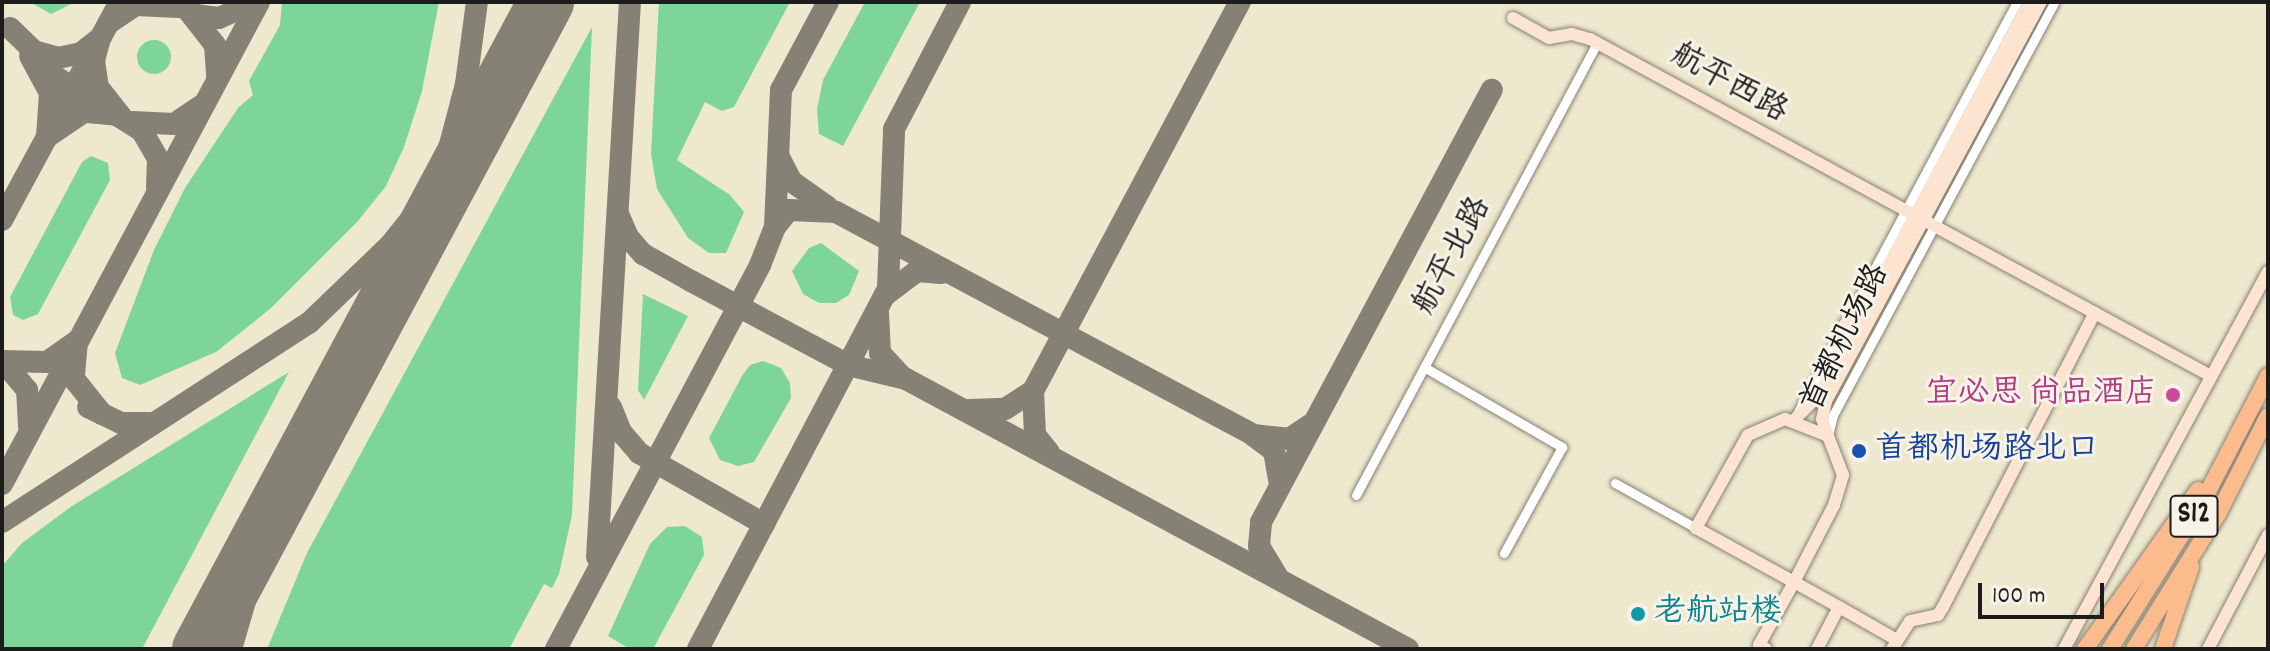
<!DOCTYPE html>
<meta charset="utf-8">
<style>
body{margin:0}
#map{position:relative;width:2270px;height:651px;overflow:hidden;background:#eee8ce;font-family:Dekko,"LXGW WenKai TC",sans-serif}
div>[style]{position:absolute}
.green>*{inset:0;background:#7ed599}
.round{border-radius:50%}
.taxiway>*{height:22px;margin:-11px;padding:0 11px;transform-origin:11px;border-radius:11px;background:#858275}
.runway>*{height:56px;margin:-28px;padding:0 28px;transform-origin:28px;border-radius:28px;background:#858275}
.roads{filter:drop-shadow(0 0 2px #858275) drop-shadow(0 0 2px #858275)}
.street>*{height:9px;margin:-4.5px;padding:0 4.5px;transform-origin:4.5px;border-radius:4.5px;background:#fff}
.secondary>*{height:12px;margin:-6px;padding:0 6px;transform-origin:6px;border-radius:6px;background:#fde4d1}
.highway>*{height:16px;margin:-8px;padding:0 8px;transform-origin:8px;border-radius:8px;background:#fbbb8d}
.dots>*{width:22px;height:22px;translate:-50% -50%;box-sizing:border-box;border:4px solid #f7f3e8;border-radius:50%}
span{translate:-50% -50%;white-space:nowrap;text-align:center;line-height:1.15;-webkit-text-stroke:6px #f7f3e8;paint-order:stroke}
.shield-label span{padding:2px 6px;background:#f7f3e8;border:2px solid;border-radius:6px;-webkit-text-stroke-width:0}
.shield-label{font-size:30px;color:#1c1c1c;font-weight:700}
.street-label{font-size:32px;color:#1c1c1c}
.hotel-label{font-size:32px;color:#b23c85}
.right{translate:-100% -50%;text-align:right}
.transit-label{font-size:32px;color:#164399}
.left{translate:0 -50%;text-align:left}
.culture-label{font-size:32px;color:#0d838f}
.frame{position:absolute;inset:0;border:4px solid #1c1c1c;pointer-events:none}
.scale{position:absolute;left:1978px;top:583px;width:126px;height:36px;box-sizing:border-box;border:4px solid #1c1c1c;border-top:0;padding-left:10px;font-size:24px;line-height:28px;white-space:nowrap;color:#1c1c1c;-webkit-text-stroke:6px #f7f3e8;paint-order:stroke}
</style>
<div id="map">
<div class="green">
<div style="clip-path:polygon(30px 2px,75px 2px,51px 14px)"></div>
<div style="clip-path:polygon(282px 2px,439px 2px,422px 91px,404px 147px,386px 186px,358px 221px,270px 309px,216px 352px,140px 385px,122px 378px,115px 353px,154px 250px,185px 188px,238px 108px,253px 95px,249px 81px,280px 25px)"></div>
<div style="clip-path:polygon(659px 2px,790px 2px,734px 107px,722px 111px,705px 102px,677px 160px,730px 195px,744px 212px,726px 253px,709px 253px,688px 238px,657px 189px,651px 154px)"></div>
<div style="clip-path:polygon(865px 2px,920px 2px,843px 146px,819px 134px,817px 109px,823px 80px)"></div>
<div style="clip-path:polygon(592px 27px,572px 515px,559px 574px,552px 588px,544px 584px,509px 649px,267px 649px,307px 553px)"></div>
<div class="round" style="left:137px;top:40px;width:34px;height:34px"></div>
<div style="clip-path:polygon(91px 156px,108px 163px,110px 180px,38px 314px,23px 320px,13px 315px,10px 297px,82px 162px)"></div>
<div style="clip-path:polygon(821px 243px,859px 271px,849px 295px,836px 303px,819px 303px,803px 294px,792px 271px,809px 248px)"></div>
<div style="clip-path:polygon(643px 294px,688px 316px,644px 400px,638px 390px)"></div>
<div style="clip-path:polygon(763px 361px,781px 368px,790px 383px,791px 398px,754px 462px,738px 466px,720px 460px,709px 438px,742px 376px,750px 365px)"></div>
<div style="clip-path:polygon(289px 372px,142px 649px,2px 649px,2px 566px,22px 543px,72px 506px)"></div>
<div style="clip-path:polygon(685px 526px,702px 537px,704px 555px,653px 649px,630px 649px,608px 636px,650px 544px,667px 527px)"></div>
</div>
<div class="taxiway">
<div style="left:173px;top:2px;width:26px;rotate:29deg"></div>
<div style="left:196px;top:15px;width:23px;rotate:7deg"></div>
<div style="left:219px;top:18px;width:39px;rotate:-24deg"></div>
<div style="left:190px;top:13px;width:41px;rotate:52deg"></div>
<div style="left:215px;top:45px;width:32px;rotate:86deg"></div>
<div style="left:109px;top:23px;width:32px;rotate:-34deg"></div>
<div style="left:136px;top:5px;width:42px;rotate:2.7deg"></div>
<div style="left:10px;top:28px;width:33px;rotate:44deg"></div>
<div style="left:34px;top:51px;width:25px;rotate:16deg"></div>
<div style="left:58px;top:58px;width:24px;rotate:-12deg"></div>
<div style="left:81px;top:53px;width:24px;rotate:-38deg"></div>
<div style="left:100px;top:38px;width:23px;rotate:105deg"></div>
<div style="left:94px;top:60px;width:27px;rotate:82deg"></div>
<div style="left:98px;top:87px;width:36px;rotate:52deg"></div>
<div style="left:120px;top:115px;width:36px;rotate:-175deg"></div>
<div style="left:84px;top:112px;width:45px;rotate:146deg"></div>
<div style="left:47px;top:137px;width:44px;rotate:-86.1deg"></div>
<div style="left:50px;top:93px;width:42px;rotate:-118.4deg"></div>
<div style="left:40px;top:67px;width:120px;rotate:32.1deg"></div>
<div style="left:142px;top:131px;width:32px;rotate:60deg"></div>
<div style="left:158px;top:159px;width:28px;rotate:92deg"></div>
<div style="left:133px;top:122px;width:41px;rotate:2.8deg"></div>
<div style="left:174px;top:124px;width:32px;rotate:-34deg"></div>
<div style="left:779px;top:157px;width:27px;rotate:63deg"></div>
<div style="left:791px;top:181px;width:45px;rotate:35.1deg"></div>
<div style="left:443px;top:171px;width:90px;rotate:-75.2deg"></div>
<div style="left:466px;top:84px;width:83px;rotate:-82.4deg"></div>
<div style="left:619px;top:216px;width:23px;rotate:67deg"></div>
<div style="left:628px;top:237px;width:23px;rotate:49deg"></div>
<div style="left:643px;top:254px;width:55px;rotate:29.4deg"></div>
<div style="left:691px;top:281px;width:178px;rotate:28.1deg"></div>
<div style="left:848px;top:365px;width:60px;rotate:13.6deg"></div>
<div style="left:906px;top:379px;width:570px;rotate:28.27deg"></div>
<div style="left:2px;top:220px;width:248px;rotate:-61.6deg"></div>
<div style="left:775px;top:227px;width:22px;rotate:-51deg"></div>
<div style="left:789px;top:210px;width:47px;rotate:2.4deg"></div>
<div style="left:836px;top:212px;width:473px;rotate:28.1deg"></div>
<div style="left:409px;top:258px;width:51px;rotate:-68deg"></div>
<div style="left:884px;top:296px;width:41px;rotate:-37.1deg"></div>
<div style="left:917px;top:271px;width:24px;rotate:5deg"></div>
<div style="left:878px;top:313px;width:40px;rotate:87.1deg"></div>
<div style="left:880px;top:353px;width:33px;rotate:47deg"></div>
<div style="left:1033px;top:391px;width:44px;rotate:87.4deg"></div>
<div style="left:1035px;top:435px;width:22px;rotate:51deg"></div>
<div style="left:88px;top:407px;width:37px;rotate:26deg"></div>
<div style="left:121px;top:423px;width:33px"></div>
<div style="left:611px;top:407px;width:27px;rotate:68deg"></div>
<div style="left:621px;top:432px;width:28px;rotate:49deg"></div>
<div style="left:639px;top:453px;width:144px;rotate:29.6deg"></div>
<div style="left:969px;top:410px;width:36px;rotate:-2deg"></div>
<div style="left:1005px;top:409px;width:33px;rotate:-33deg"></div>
<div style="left:1033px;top:391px;width:441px;rotate:-62deg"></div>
<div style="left:29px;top:426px;width:36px;rotate:-93deg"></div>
<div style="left:27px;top:390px;width:38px;rotate:-130deg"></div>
<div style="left:3px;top:361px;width:44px;rotate:1.3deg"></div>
<div style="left:47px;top:362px;width:37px;rotate:-35deg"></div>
<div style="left:77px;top:341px;width:38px;rotate:95deg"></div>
<div style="left:74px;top:379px;width:45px;rotate:51.3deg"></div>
<div style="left:2px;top:484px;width:546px;rotate:-61.93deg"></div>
<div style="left:1280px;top:485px;width:35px;rotate:-100deg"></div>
<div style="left:1274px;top:451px;width:26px;rotate:-143deg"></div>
<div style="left:1253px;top:435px;width:36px;rotate:6deg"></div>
<div style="left:1289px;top:439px;width:25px;rotate:-34deg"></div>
<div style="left:2px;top:522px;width:366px;rotate:-33deg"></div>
<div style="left:309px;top:323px;width:114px;rotate:-43.9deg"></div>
<div style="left:391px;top:244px;width:122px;rotate:-51.3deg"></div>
<div style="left:597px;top:557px;width:556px;rotate:-86.6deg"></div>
<div style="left:1277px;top:576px;width:35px;rotate:-121deg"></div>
<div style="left:1259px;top:546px;width:24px;rotate:-85deg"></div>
<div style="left:1261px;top:522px;width:490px;rotate:-61.9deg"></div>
<div style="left:231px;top:649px;width:100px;rotate:-73.7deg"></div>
<div style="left:259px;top:553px;width:74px;rotate:-66.9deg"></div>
<div style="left:556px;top:649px;width:435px;rotate:-62deg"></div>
<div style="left:760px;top:265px;width:41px;rotate:-68.5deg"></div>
<div style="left:775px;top:227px;width:137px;rotate:-87.5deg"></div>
<div style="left:781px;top:90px;width:100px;rotate:-61.9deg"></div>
<div style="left:698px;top:649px;width:408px;rotate:-62.2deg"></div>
<div style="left:888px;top:288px;width:159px;rotate:-87.8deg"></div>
<div style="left:894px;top:129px;width:143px;rotate:-62.5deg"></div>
</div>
<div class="runway">
<div style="left:200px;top:649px;width:734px;rotate:-61.86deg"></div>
</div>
<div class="roads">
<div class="street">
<div style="left:1424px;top:367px;width:160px;rotate:30.1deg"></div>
<div style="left:1562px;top:447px;width:121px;rotate:118.7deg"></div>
<div style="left:1798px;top:412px;width:465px;rotate:-61.9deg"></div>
<div style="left:1828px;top:435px;width:21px;rotate:-76deg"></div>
<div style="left:1833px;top:415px;width:468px;rotate:-61.8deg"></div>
<div style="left:1615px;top:483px;width:93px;rotate:29.1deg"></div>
<div style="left:1356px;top:495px;width:512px;rotate:-61.93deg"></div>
</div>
<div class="secondary">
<div style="left:1513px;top:18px;width:41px;rotate:29.1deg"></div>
<div style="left:1549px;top:38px;width:23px;rotate:-10deg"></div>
<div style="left:1572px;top:34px;width:19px;rotate:16deg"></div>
<div style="left:1590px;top:39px;width:707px;rotate:28.49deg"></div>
<div style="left:1845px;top:324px;width:21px;rotate:-29deg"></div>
<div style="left:1794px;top:420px;width:35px;rotate:-45deg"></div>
<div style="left:1819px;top:395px;width:446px;rotate:-61.8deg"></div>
<div style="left:1828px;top:436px;width:18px;rotate:-109deg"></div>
<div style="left:1822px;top:419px;width:18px;rotate:-77deg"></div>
<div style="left:1826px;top:401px;width:453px;rotate:-61.7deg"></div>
<div style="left:1766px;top:649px;width:8px;rotate:-150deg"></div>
<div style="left:1759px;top:645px;width:72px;rotate:-60.9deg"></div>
<div style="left:1794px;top:582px;width:87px;rotate:-62.5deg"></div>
<div style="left:1834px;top:505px;width:31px;rotate:-73deg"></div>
<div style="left:1843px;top:475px;width:42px;rotate:-111deg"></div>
<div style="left:1828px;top:436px;width:46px;rotate:-158.4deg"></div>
<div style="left:1785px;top:419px;width:40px;rotate:156.6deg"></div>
<div style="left:1748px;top:435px;width:107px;rotate:119.2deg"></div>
<div style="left:1696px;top:528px;width:112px;rotate:28.9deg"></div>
<div style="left:1794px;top:582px;width:51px;rotate:29.1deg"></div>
<div style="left:1839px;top:607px;width:67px;rotate:29.6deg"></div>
<div style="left:1817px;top:649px;width:47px;rotate:-62.4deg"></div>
<div style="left:1892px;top:649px;width:33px;rotate:-57deg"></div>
<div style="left:1910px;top:621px;width:29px;rotate:-12deg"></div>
<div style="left:1938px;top:615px;width:9px;rotate:-58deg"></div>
<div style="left:1943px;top:607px;width:331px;rotate:-62.7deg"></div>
<div style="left:2064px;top:649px;width:429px;rotate:-61.6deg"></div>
<div style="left:2208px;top:649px;width:129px;rotate:-62.2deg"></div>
</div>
<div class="highway">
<div style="left:2085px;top:649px;width:195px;rotate:-54.6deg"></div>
<div style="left:2110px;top:649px;width:177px;rotate:-57.9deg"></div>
<div style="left:2204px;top:499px;width:139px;rotate:-62.5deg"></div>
<div style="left:2134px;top:649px;width:159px;rotate:-58.1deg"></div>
<div style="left:2218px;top:514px;width:110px;rotate:-63deg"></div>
<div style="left:2163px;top:649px;width:87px;rotate:-71.1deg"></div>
</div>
</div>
<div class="dots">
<div style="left:2173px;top:395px;background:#d1479c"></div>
<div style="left:1859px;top:451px;background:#1a4fb4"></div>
<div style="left:1638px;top:614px;background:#0f9aa8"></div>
</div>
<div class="shield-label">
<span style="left:2194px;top:516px">S12</span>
</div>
<div class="street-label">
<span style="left:1728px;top:85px;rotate:29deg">航平西路</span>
<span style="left:1454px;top:257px;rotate:-62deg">航平北路</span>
<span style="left:1847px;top:339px;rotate:-64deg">首都机场路</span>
</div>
<div class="hotel-label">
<span class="right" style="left:2157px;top:395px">宜必思 尚品酒店</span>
</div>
<div class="transit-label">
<span class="left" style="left:1875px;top:451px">首都机场路北口</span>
</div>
<div class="culture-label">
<span class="left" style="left:1654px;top:614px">老航站楼</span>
</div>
<div class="frame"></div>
<div class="scale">100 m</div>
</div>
